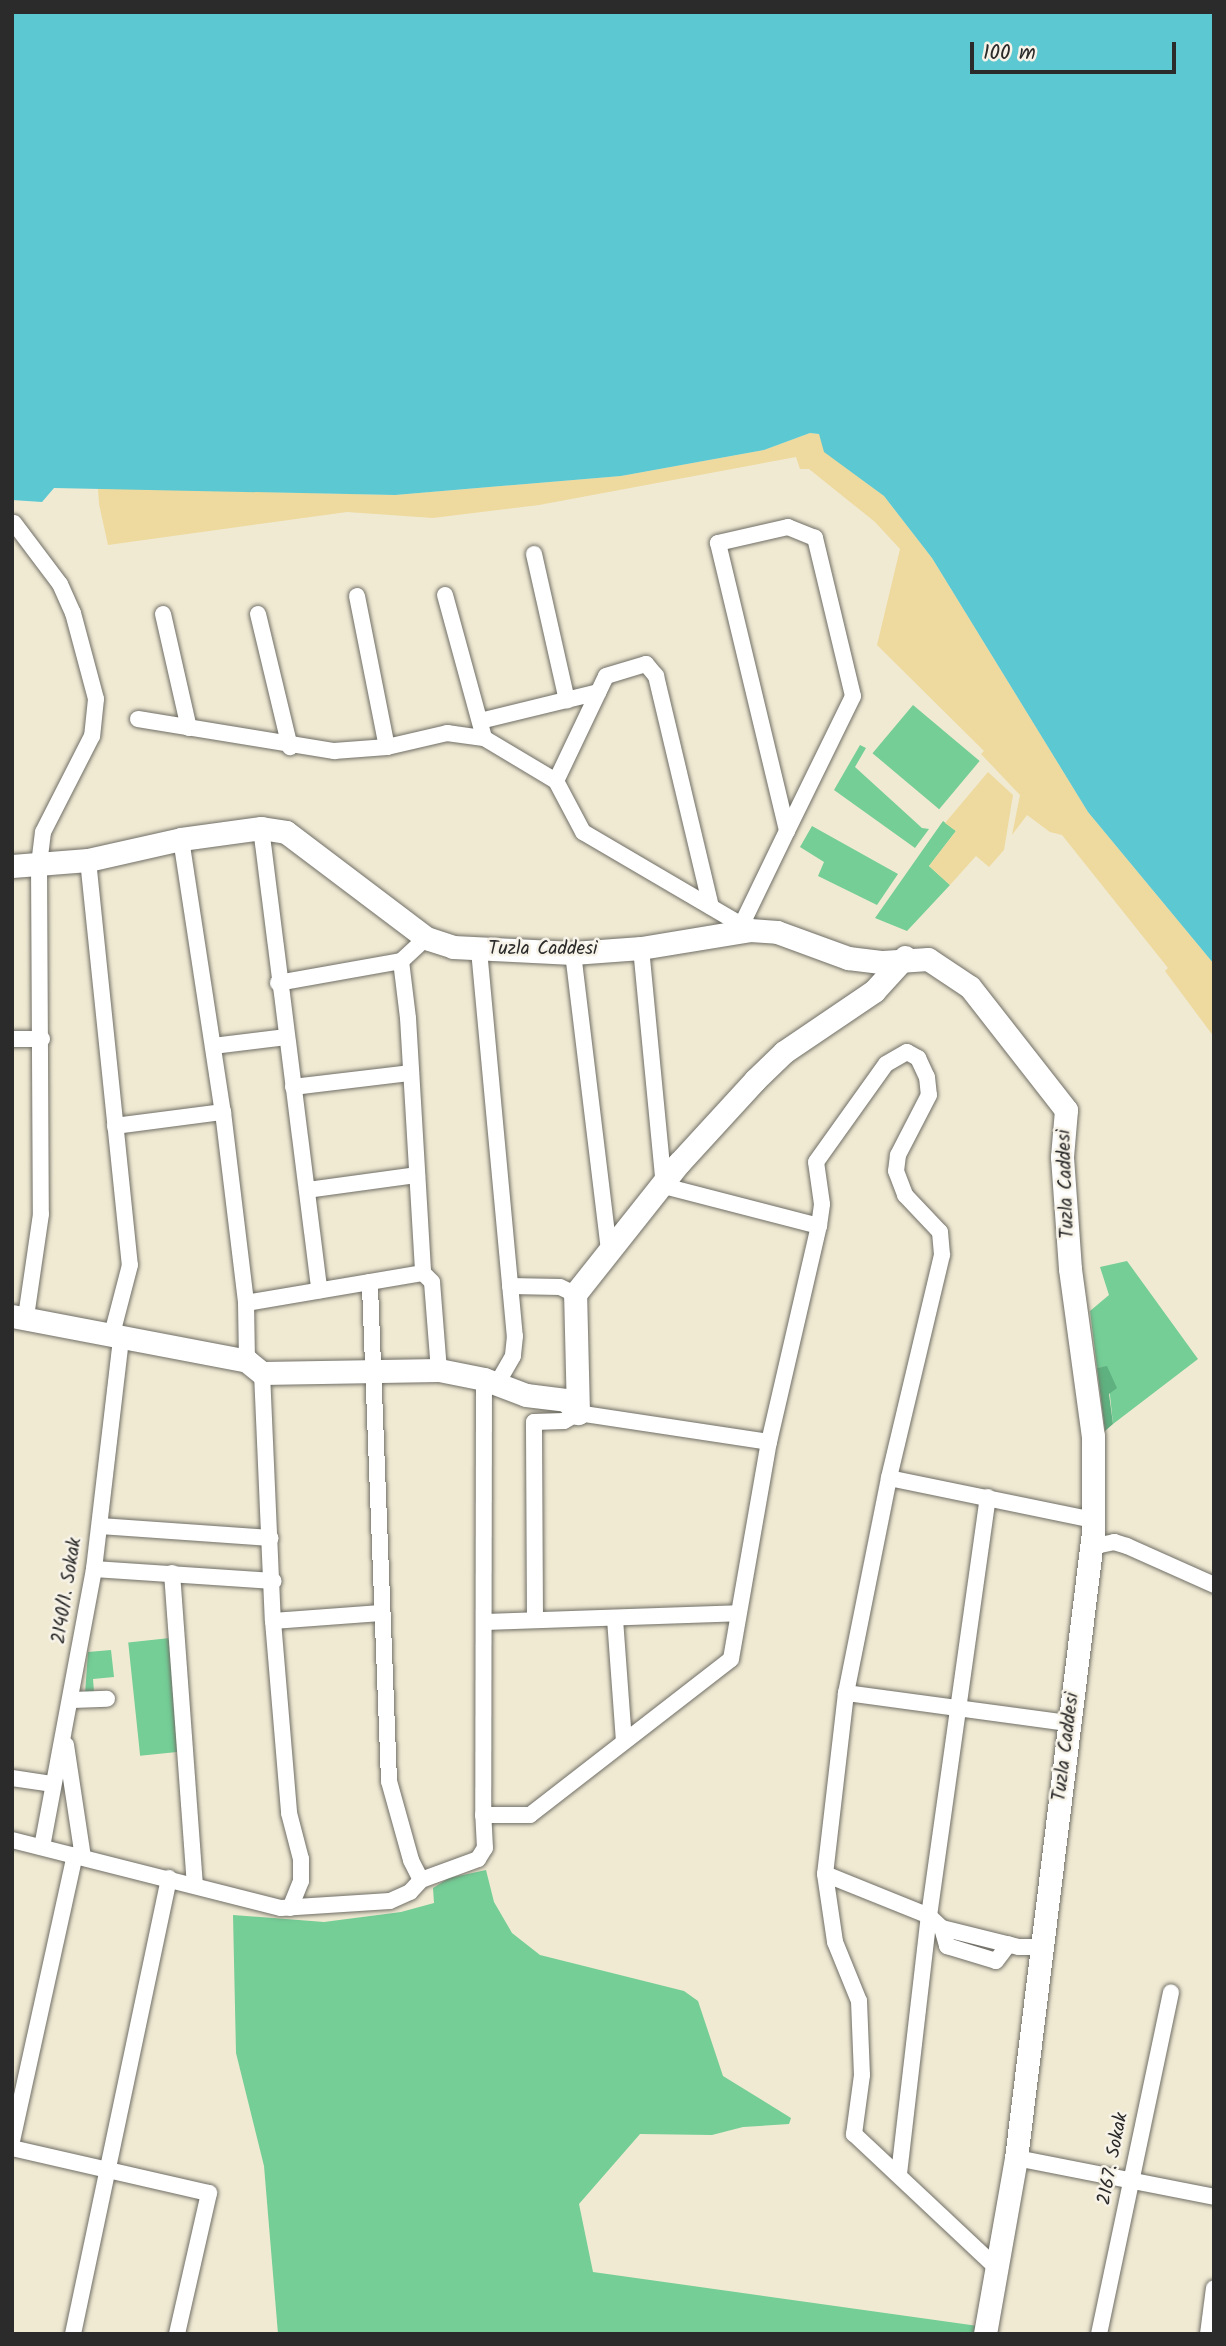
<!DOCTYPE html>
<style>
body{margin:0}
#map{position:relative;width:1226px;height:2346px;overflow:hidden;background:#f0ead3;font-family:Kalam,sans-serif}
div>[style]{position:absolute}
.green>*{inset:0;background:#74ce96;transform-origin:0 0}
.forest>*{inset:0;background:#5fb17f}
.sand>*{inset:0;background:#eeda9e}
.water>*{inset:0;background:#5bc8d2}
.roads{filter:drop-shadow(0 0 2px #706e66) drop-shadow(0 0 2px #706e66)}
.street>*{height:16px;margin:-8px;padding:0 8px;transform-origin:8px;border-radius:8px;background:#fff}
.secondary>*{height:23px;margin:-11.5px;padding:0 11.5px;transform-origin:11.5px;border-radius:11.5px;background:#fff}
span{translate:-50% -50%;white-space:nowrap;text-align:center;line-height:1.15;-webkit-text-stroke:5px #f7f3e8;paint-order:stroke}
.street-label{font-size:19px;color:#2b2b2b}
.frame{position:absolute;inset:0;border:14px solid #2b2b2b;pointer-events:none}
.scale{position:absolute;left:970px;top:42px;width:206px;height:32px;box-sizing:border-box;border:4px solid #2b2b2b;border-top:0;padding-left:9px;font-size:21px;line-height:24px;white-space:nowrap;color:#2b2b2b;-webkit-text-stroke:5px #f7f3e8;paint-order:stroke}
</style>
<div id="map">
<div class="green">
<div style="left:913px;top:705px;width:87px;height:63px;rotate:40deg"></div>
<div style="clip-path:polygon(860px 745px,866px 748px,855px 767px,922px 828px,929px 829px,915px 848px,834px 790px)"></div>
<div style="clip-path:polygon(943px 821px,956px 831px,929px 866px,950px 885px,907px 931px,875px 918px)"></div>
<div style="clip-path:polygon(812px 826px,898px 874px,877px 905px,818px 876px,824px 862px,800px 847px)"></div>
<div style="clip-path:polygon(1127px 1261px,1198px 1359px,1113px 1424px,1107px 1367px,1097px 1368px,1090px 1311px,1109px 1295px,1100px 1267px)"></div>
<div style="left:170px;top:1638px;width:114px;height:42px;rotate:84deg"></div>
<div style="clip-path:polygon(111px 1650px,114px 1677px,93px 1679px,94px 1692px,85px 1694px,88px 1652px)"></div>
<div style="clip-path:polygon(486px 1870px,494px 1902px,512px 1933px,540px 1955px,684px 1991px,698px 2001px,723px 2076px,791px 2118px,789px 2124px,743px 2127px,712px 2135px,640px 2134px,579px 2204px,593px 2272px,978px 2326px,975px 2334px,278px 2334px,264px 2166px,236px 2053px,233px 1915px,324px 1922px,401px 1912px,434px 1903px,433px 1888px,449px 1878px)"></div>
</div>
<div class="forest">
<div style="clip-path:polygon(1107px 1366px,1117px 1388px,1109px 1394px,1113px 1424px,1105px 1431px,1097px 1368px)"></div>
</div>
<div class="sand">
<div style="clip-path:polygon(810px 433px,819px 434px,825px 452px,884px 496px,932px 558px,1088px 812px,1214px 964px,1214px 1037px,1165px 971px,1168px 968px,1062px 835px,1050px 832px,1027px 815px,1012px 835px,1020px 795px,981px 754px,984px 751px,877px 645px,900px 549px,875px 522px,809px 469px,800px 469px,796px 457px,539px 505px,433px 518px,347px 512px,108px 545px,99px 504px,98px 488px,395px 495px,621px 476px,764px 450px)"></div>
<div style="clip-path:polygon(988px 772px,1013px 795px,1004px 850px,989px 867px,976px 856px,950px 885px,929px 866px,956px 831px,945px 823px)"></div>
</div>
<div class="water">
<div style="clip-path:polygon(12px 12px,1214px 12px,1214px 964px,1088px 812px,932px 558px,884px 496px,824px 452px,819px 434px,810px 433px,764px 450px,621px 476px,395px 495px,54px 488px,42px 502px,12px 500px)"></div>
</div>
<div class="roads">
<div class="street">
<div style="left:14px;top:523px;width:76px;rotate:53deg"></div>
<div style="left:60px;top:584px;width:32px;rotate:66deg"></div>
<div style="left:73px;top:613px;width:89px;rotate:75deg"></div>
<div style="left:96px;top:699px;width:37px;rotate:96deg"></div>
<div style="left:92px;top:736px;width:108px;rotate:117deg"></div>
<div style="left:43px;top:832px;width:31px;rotate:97deg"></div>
<div style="left:39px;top:863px;width:351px;rotate:89.7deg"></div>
<div style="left:41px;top:1214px;width:104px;rotate:98.3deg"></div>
<div style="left:534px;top:554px;width:150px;rotate:77.3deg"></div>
<div style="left:445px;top:595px;width:148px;rotate:74.7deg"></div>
<div style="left:357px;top:596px;width:154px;rotate:78.8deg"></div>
<div style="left:163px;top:614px;width:117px;rotate:77.2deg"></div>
<div style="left:258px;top:614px;width:137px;rotate:76.5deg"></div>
<div style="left:138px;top:719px;width:199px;rotate:9.3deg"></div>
<div style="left:334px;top:751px;width:53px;rotate:-4.3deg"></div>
<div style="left:387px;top:747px;width:62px;rotate:-13.1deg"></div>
<div style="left:447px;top:733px;width:37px;rotate:8deg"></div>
<div style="left:484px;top:738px;width:84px;rotate:30.8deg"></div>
<div style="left:556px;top:781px;width:58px;rotate:62.1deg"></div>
<div style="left:583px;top:832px;width:194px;rotate:30.4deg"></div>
<div style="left:480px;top:721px;width:122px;rotate:-13.7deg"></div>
<div style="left:556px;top:781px;width:116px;rotate:-64.5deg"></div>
<div style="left:606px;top:676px;width:42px;rotate:-16.7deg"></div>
<div style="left:646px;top:664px;width:16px;rotate:50deg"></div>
<div style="left:656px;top:676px;width:237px;rotate:76.6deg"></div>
<div style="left:261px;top:828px;width:466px;rotate:82.8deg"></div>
<div style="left:181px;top:839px;width:276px;rotate:81.3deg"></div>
<div style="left:223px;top:1112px;width:192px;rotate:83.1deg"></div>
<div style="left:246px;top:1303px;width:58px;rotate:89deg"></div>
<div style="left:88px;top:860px;width:407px;rotate:84.1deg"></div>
<div style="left:130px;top:1265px;width:75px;rotate:104.6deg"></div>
<div style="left:742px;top:924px;width:103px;rotate:-64.2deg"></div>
<div style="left:787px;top:831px;width:150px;rotate:-63.9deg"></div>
<div style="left:853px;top:696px;width:163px;rotate:-103.5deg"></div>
<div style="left:815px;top:538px;width:29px;rotate:-158deg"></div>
<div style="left:788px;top:527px;width:72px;rotate:167.1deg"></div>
<div style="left:718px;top:543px;width:296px;rotate:76.5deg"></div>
<div style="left:426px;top:938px;width:34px;rotate:137deg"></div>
<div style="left:401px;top:961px;width:57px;rotate:83deg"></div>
<div style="left:408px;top:1018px;width:255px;rotate:86.6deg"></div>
<div style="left:423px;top:1273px;width:13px;rotate:45deg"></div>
<div style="left:432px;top:1282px;width:88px;rotate:85.5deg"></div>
<div style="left:641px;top:948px;width:239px;rotate:84.5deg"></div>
<div style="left:664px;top:1186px;width:160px;rotate:14.5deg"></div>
<div style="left:479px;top:950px;width:388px;rotate:84.7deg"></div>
<div style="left:515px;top:1336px;width:20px;rotate:96deg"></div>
<div style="left:513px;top:1356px;width:32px;rotate:120deg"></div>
<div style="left:573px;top:953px;width:301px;rotate:83.1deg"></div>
<div style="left:278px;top:983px;width:125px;rotate:-10.1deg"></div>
<div style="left:12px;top:1039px;width:30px"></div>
<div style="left:213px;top:1046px;width:74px;rotate:-7deg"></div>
<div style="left:293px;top:1087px;width:119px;rotate:-6.8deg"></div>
<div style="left:115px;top:1126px;width:109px;rotate:-7.4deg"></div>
<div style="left:307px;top:1190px;width:111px;rotate:-7.8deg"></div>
<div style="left:510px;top:1286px;width:50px;rotate:1.1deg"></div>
<div style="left:560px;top:1287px;width:17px;rotate:25deg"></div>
<div style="left:246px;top:1303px;width:180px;rotate:-9.6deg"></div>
<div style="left:262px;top:1373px;width:248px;rotate:87.5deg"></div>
<div style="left:273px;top:1621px;width:193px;rotate:85.2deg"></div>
<div style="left:289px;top:1813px;width:48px;rotate:75.4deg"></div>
<div style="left:301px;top:1859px;width:22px;rotate:90deg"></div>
<div style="left:301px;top:1881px;width:29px;rotate:112deg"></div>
<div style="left:484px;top:1379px;width:436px;rotate:90.1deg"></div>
<div style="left:483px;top:1815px;width:47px"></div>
<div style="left:530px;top:1815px;width:254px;rotate:-37.8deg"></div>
<div style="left:731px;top:1659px;width:220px;rotate:-80.1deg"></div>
<div style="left:769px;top:1442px;width:222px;rotate:-77deg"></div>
<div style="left:819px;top:1226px;width:22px;rotate:-82deg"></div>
<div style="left:822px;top:1204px;width:42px;rotate:-98.1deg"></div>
<div style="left:816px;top:1162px;width:120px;rotate:-54.5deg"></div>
<div style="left:886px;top:1064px;width:24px;rotate:-30deg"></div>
<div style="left:907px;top:1052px;width:13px;rotate:29deg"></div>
<div style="left:918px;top:1058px;width:21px;rotate:65deg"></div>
<div style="left:927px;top:1077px;width:18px;rotate:84deg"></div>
<div style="left:929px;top:1095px;width:68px;rotate:117.3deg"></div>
<div style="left:898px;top:1155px;width:16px;rotate:97deg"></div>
<div style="left:896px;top:1171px;width:26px;rotate:69deg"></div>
<div style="left:905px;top:1195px;width:51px;rotate:46.6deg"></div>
<div style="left:940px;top:1232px;width:23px;rotate:85deg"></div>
<div style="left:942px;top:1255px;width:229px;rotate:103.4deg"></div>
<div style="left:889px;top:1478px;width:219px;rotate:101.3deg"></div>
<div style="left:846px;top:1693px;width:182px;rotate:96.6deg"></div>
<div style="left:825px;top:1874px;width:69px;rotate:81.6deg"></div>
<div style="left:835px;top:1942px;width:64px;rotate:67.9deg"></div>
<div style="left:859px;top:2001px;width:74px;rotate:87.7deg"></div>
<div style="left:862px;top:2075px;width:60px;rotate:97.7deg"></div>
<div style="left:854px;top:2134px;width:199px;rotate:43.2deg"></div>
<div style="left:889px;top:1478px;width:208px;rotate:11.6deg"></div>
<div style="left:100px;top:1526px;width:171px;rotate:4deg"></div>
<div style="left:1091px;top:1547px;width:24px;rotate:-12deg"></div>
<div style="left:1114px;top:1542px;width:14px;rotate:17deg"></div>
<div style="left:1127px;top:1546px;width:95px;rotate:24.1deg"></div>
<div style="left:94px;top:1569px;width:180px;rotate:3.8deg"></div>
<div style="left:172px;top:1573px;width:312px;rotate:85.8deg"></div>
<div style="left:615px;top:1619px;width:122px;rotate:85.8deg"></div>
<div style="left:535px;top:1620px;width:198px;rotate:-90.3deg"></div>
<div style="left:534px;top:1422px;width:30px;rotate:-2deg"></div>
<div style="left:564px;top:1421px;width:16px;rotate:-30deg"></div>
<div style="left:578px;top:1413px;width:193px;rotate:8.6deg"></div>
<div style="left:273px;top:1621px;width:108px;rotate:-4.2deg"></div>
<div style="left:485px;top:1622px;width:253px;rotate:-2deg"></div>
<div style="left:846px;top:1693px;width:225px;rotate:7.7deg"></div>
<div style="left:72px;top:1700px;width:35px;rotate:-2deg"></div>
<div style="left:66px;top:1745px;width:113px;rotate:81.4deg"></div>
<div style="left:12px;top:1778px;width:40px;rotate:8.5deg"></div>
<div style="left:12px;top:1840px;width:277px;rotate:14.2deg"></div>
<div style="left:281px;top:1908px;width:109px;rotate:-3.7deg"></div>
<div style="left:390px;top:1901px;width:22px;rotate:-24deg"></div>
<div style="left:410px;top:1892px;width:16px;rotate:-47deg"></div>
<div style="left:421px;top:1880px;width:22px;rotate:-117deg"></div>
<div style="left:411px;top:1860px;width:82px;rotate:-105.6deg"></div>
<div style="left:389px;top:1781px;width:499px;rotate:-92.2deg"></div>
<div style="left:42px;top:1847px;width:283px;rotate:-79.4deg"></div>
<div style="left:94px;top:1569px;width:231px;rotate:-83.3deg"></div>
<div style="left:825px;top:1874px;width:112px;rotate:22deg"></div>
<div style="left:929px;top:1916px;width:18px;rotate:43deg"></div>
<div style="left:942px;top:1928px;width:79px;rotate:13.9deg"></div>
<div style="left:1019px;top:1947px;width:25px"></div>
<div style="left:421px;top:1880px;width:61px;rotate:-20.2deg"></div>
<div style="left:478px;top:1859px;width:13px;rotate:-58deg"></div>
<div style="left:485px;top:1848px;width:33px;rotate:-93deg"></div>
<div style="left:942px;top:1928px;width:19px;rotate:74deg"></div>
<div style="left:947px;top:1946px;width:51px;rotate:17deg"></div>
<div style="left:996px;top:1961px;width:21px;rotate:-53deg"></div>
<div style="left:12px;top:2141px;width:293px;rotate:-77.6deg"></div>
<div style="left:12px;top:2148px;width:202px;rotate:12.9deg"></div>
<div style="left:209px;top:2193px;width:145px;rotate:102.8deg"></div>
<div style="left:1016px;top:2158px;width:202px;rotate:11.1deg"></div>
<div style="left:899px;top:2174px;width:260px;rotate:-83.4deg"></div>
<div style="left:929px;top:1916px;width:423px;rotate:-82deg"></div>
<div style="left:73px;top:2334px;width:466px;rotate:-78.1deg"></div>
<div style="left:1099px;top:2334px;width:349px;rotate:-78.1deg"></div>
<div style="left:1208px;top:2334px;width:46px;rotate:-82.6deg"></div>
</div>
<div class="secondary">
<div style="left:12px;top:866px;width:76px;rotate:-4.5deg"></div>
<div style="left:88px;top:860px;width:95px;rotate:-12.7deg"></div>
<div style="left:181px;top:839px;width:81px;rotate:-7.8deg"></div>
<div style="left:261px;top:828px;width:25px;rotate:9deg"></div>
<div style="left:286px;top:832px;width:176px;rotate:37.1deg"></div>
<div style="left:426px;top:938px;width:28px;rotate:18deg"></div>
<div style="left:453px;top:947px;width:120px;rotate:2.9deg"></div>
<div style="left:573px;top:953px;width:68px;rotate:-4.2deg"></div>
<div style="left:641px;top:948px;width:110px;rotate:-9.4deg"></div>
<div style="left:750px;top:930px;width:27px;rotate:4deg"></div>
<div style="left:777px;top:932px;width:76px;rotate:20.1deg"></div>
<div style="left:848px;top:958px;width:35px;rotate:7deg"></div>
<div style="left:883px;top:962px;width:45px;rotate:-3.8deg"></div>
<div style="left:928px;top:959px;width:50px;rotate:33.7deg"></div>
<div style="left:970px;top:987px;width:156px;rotate:52deg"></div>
<div style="left:1066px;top:1110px;width:47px;rotate:94.9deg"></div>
<div style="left:1062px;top:1157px;width:112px;rotate:85.9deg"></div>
<div style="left:1070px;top:1269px;width:169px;rotate:82.2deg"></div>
<div style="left:1093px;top:1436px;width:96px;rotate:90deg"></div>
<div style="left:1093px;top:1532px;width:631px;rotate:97.01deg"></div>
<div style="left:1016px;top:2158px;width:179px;rotate:100deg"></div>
<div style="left:12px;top:1316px;width:239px;rotate:10.8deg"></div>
<div style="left:247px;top:1361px;width:19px;rotate:39deg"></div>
<div style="left:262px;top:1373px;width:177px;rotate:-1deg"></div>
<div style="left:439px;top:1370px;width:46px;rotate:11.3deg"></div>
<div style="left:484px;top:1379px;width:45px;rotate:20.9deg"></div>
<div style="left:526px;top:1395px;width:40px;rotate:7.1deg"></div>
<div style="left:566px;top:1400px;width:18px;rotate:47deg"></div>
<div style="left:578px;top:1413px;width:119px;rotate:-91.4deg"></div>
<div style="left:575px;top:1294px;width:167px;rotate:-51.6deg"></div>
<div style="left:679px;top:1163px;width:113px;rotate:-47.5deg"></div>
<div style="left:755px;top:1080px;width:40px;rotate:-44deg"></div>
<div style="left:784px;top:1052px;width:109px;rotate:-34.1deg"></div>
<div style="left:874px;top:991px;width:46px;rotate:-47.6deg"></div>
</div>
</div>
<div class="street-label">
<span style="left:543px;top:950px">Tuzla Caddesi</span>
<span style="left:1067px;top:1184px;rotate:-92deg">Tuzla Caddesi</span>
<span style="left:68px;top:1591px;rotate:-81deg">2140/1. Sokak</span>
<span style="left:1067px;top:1747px;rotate:-83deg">Tuzla Caddesi</span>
<span style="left:1114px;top:2159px;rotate:-79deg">2167. Sokak</span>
</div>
<div class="frame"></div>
<div class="scale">100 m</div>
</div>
